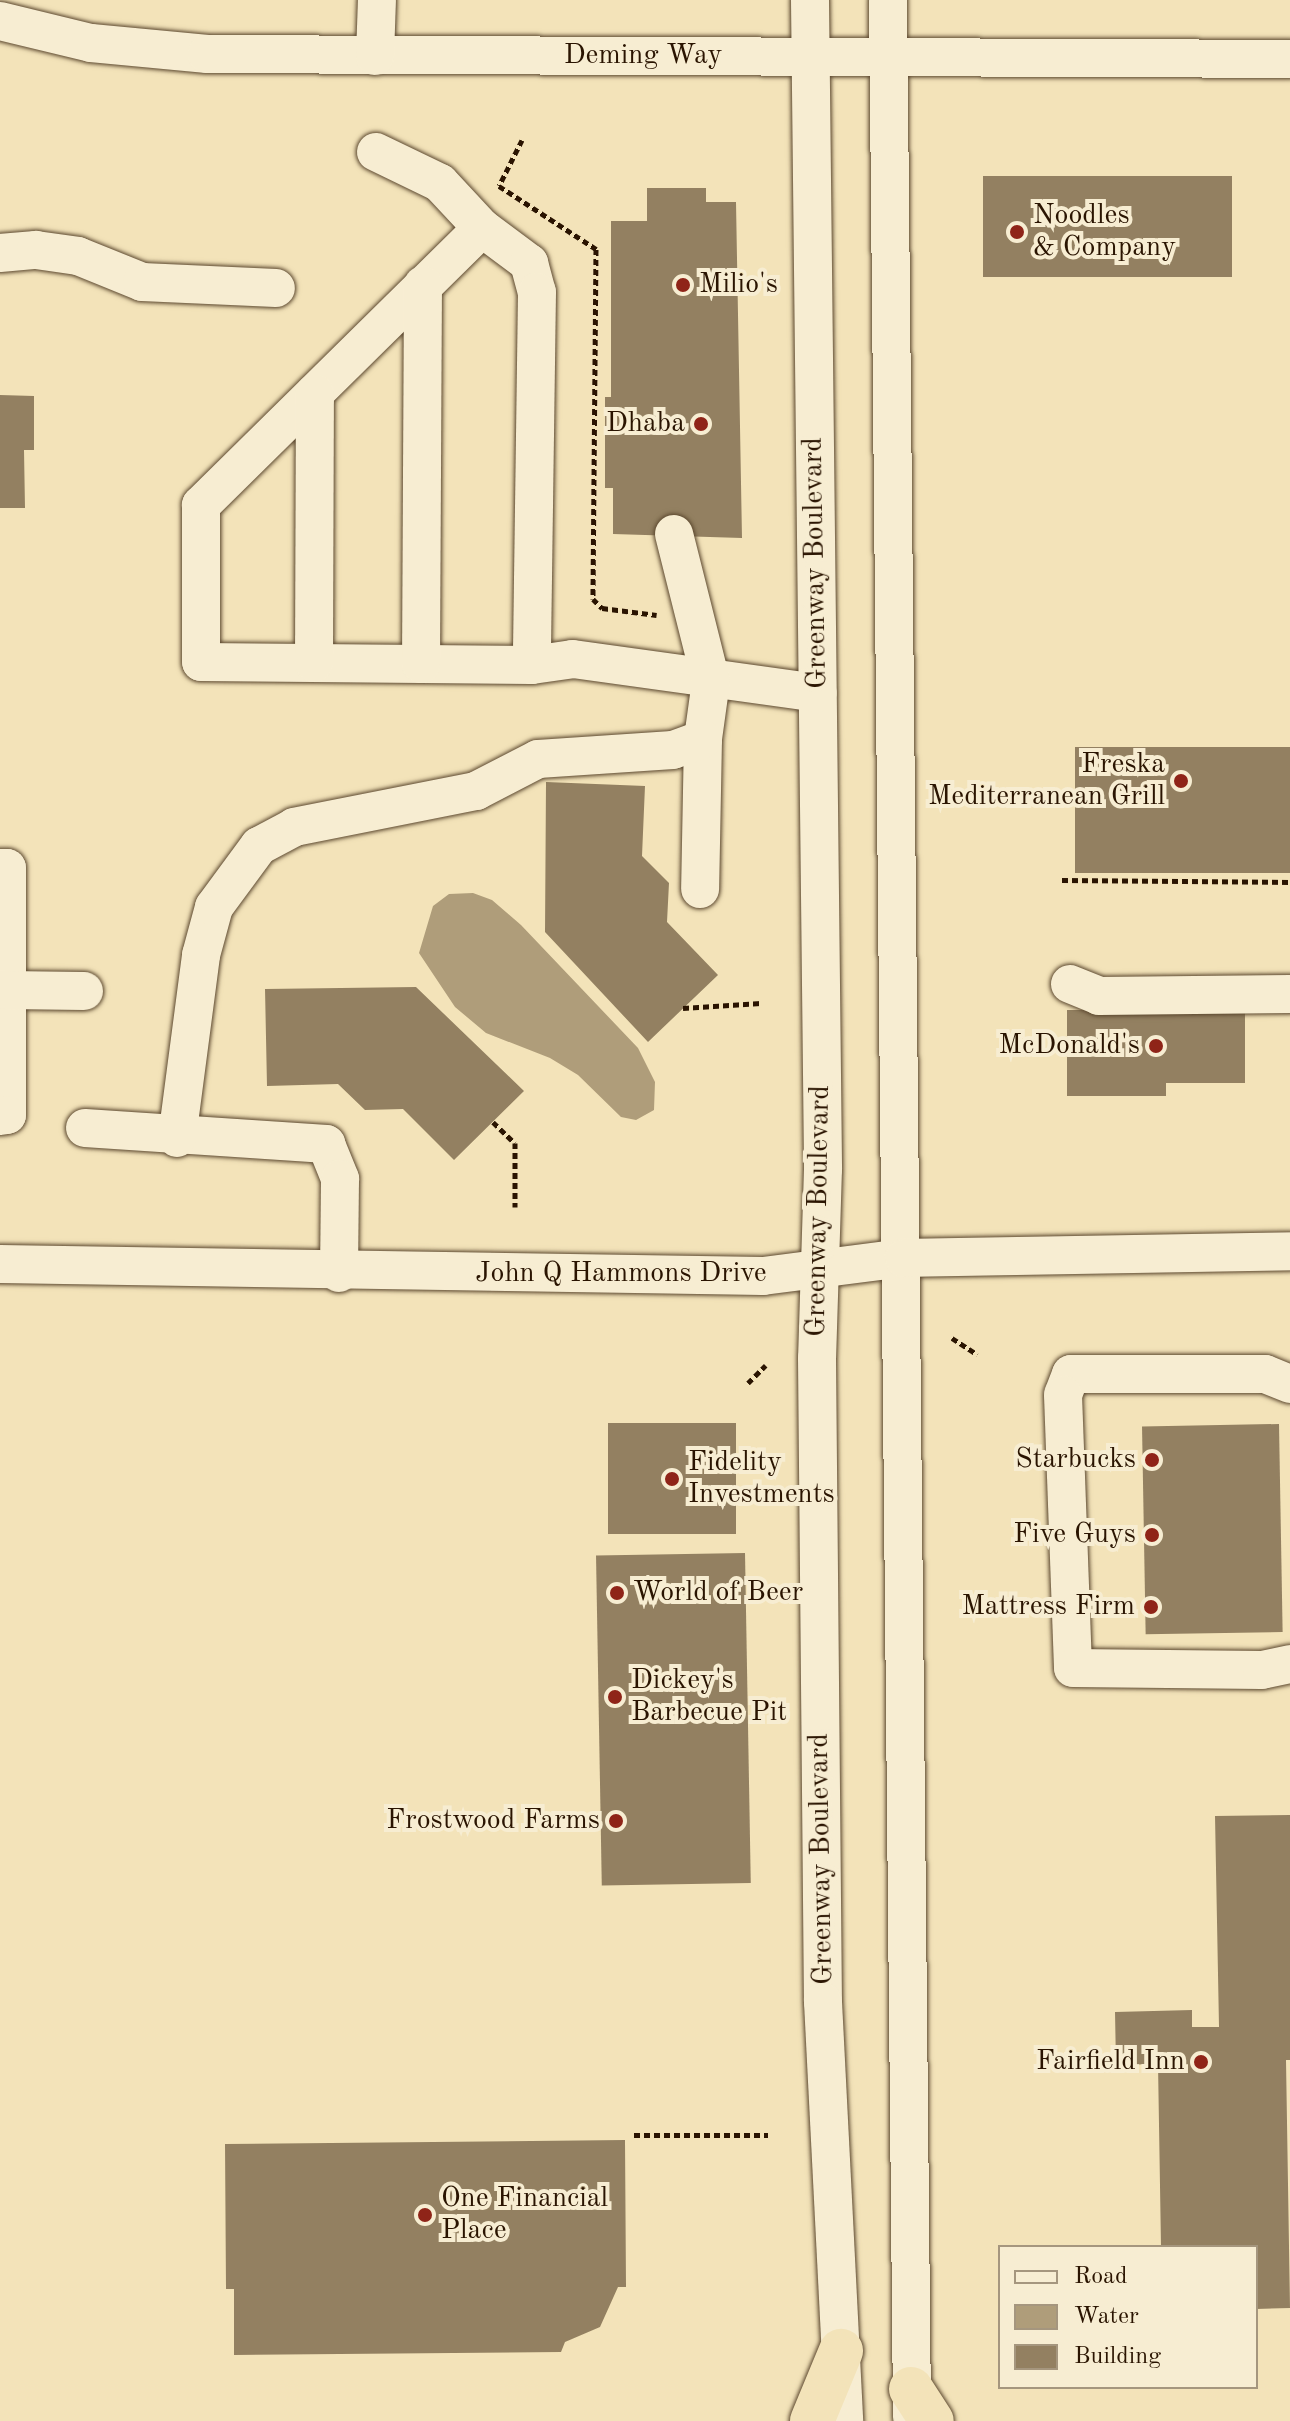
<!DOCTYPE html>
<style>
body{margin:0}
#map{position:relative;width:1290px;height:2421px;overflow:hidden;background:#f3e3b9;font-family:"Old Standard TT",serif}
div>[style]{position:absolute}
.water>*{inset:0;background:#af9d7a}
.building>*{inset:0;background:#938061;transform-origin:0 0}
.path>*{height:5px;margin-top:-2.5px;transform-origin:0;background:repeating-linear-gradient(90deg,#2a1401 0 6px,transparent 0 10px)}
.roads{filter:drop-shadow(0 0 2px #5c482f) drop-shadow(0 0 2px #5c482f)}
.minor>*{height:38px;margin:-19px;padding:0 19px;transform-origin:19px;border-radius:19px;background:#f7edd2}
.highway>*{height:44px;margin:-22px;padding:0 22px;transform-origin:22px;border-radius:22px;background:#f3e3b9}
.dots>*{width:22px;height:22px;translate:-50% -50%;box-sizing:border-box;border:4px solid #f7edd2;border-radius:50%}
span{translate:-50% -50%;white-space:nowrap;text-align:center;line-height:1.15;-webkit-text-stroke:8px #f7edd2;paint-order:stroke}
.street-label{font-size:28px;color:#2a1401}
.poi-label{font-size:28px;color:#2a1401}
.left{translate:0 -50%;text-align:left}
.right{translate:-100% -50%;text-align:right}
.legend{position:absolute;left:998px;top:2245px;width:260px;height:144px;box-sizing:border-box;background:#f7edd2;border:2px solid #a5967e;margin:0;padding:10px 14px;list-style:none;font-size:24px;color:#2a1401}
.legend li{display:flex;align-items:center;gap:16px;height:40px}
.legend b{width:40px;border:2px solid #a5967e}
</style>
<div id="map">
<div class="water">
<div style="clip-path:polygon(473px 893px,492px 900px,521px 925px,638px 1048px,655px 1082px,654px 1110px,636px 1120px,621px 1117px,578px 1075px,550px 1058px,486px 1033px,455px 1007px,419px 953px,433px 906px,449px 894px)"></div>
</div>
<div class="building">
<div style="left:1232px;top:176px;width:101px;height:249px;rotate:90deg"></div>
<div style="clip-path:polygon(647px 188px,706px 188px,706px 202px,736px 202px,742px 538px,613px 534px,613px 488px,605px 488px,605px 397px,611px 397px,611px 221px,647px 221px)"></div>
<div style="clip-path:polygon(0 395px,34px 396px,34px 450px,24px 450px,25px 508px,0 508px)"></div>
<div style="left:1075px;top:747px;width:215px;height:126px"></div>
<div style="clip-path:polygon(546px 782px,645px 786px,642px 856px,669px 883px,667px 922px,718px 975px,648px 1042px,545px 932px)"></div>
<div style="clip-path:polygon(416px 987px,524px 1091px,454px 1160px,403px 1109px,365px 1110px,338px 1084px,267px 1086px,265px 989px)"></div>
<div style="clip-path:polygon(1067px 1010px,1245px 1010px,1245px 1083px,1166px 1083px,1166px 1096px,1067px 1096px)"></div>
<div style="left:736px;top:1423px;width:111px;height:128px;rotate:90deg"></div>
<div style="left:1279px;top:1424px;width:208px;height:137px;rotate:89deg"></div>
<div style="left:745px;top:1553px;width:330px;height:149px;rotate:89deg"></div>
<div style="clip-path:polygon(1290px 1815px,1290px 2060px,1286px 2060px,1290px 2308px,1256px 2309px,1256px 2247px,1161px 2247px,1158px 2064px,1116px 2065px,1115px 2012px,1192px 2010px,1192px 2027px,1219px 2027px,1215px 1816px)"></div>
<div style="clip-path:polygon(625px 2140px,626px 2287px,618px 2287px,600px 2327px,565px 2342px,561px 2352px,234px 2355px,234px 2289px,226px 2289px,225px 2144px)"></div>
</div>
<div class="path">
<div style="left:522px;top:140px;width:51px;rotate:116.6deg"></div>
<div style="left:499px;top:186px;width:116px;rotate:33deg"></div>
<div style="left:596px;top:249px;width:350px;rotate:90.5deg"></div>
<div style="left:593px;top:599px;width:13px;rotate:45deg"></div>
<div style="left:602px;top:608px;width:55px;rotate:7.3deg"></div>
<div style="left:1062px;top:880px;width:228px;rotate:0.5deg"></div>
<div style="left:683px;top:1008px;width:78px;rotate:-3.7deg"></div>
<div style="left:493px;top:1122px;width:30px;rotate:44deg"></div>
<div style="left:515px;top:1143px;width:64px;rotate:90deg"></div>
<div style="left:952px;top:1338px;width:30px;rotate:33deg"></div>
<div style="left:748px;top:1383px;width:25px;rotate:-45deg"></div>
<div style="left:634px;top:2135px;width:134px"></div>
</div>
<div class="roads">
<div class="minor">
<div style="left:810px;top:0;width:1169px;rotate:89.36deg"></div>
<div style="left:823px;top:1169px;width:189px;rotate:91.8deg"></div>
<div style="left:817px;top:1358px;width:644px;rotate:89.47deg"></div>
<div style="left:823px;top:2002px;width:420px;rotate:87.1deg"></div>
<div style="left:888px;top:0;width:2417px;rotate:89.43deg"></div>
<div style="left:0;top:21px;width:94px;rotate:13.6deg"></div>
<div style="left:91px;top:43px;width:117px;rotate:5.4deg"></div>
<div style="left:207px;top:54px;width:1083px;rotate:0.26deg"></div>
<div style="left:375px;top:56px;width:56px;rotate:-88deg"></div>
<div style="left:376px;top:152px;width:71px;rotate:25.8deg"></div>
<div style="left:440px;top:183px;width:62px;rotate:47deg"></div>
<div style="left:482px;top:228px;width:59px;rotate:36.7deg"></div>
<div style="left:529px;top:263px;width:30px;rotate:75deg"></div>
<div style="left:537px;top:292px;width:373px;rotate:90.8deg"></div>
<div style="left:482px;top:228px;width:395px;rotate:135.4deg"></div>
<div style="left:201px;top:505px;width:157px;rotate:90deg"></div>
<div style="left:201px;top:662px;width:331px;rotate:0.5deg"></div>
<div style="left:532px;top:665px;width:41px;rotate:-8.3deg"></div>
<div style="left:573px;top:659px;width:247px;rotate:7.9deg"></div>
<div style="left:0;top:253px;width:36px;rotate:-5deg"></div>
<div style="left:36px;top:250px;width:42px;rotate:8.1deg"></div>
<div style="left:78px;top:256px;width:69px;rotate:22.1deg"></div>
<div style="left:142px;top:282px;width:134px;rotate:2.6deg"></div>
<div style="left:674px;top:534px;width:152px;rotate:75.9deg"></div>
<div style="left:711px;top:681px;width:59px;rotate:97.9deg"></div>
<div style="left:703px;top:739px;width:150px;rotate:91.1deg"></div>
<div style="left:314px;top:663px;width:270px;rotate:-89.8deg"></div>
<div style="left:421px;top:664px;width:379px;rotate:-89.7deg"></div>
<div style="left:0;top:868px;width:7px"></div>
<div style="left:7px;top:868px;width:247px;rotate:90deg"></div>
<div style="left:7px;top:1115px;width:7px;rotate:172deg"></div>
<div style="left:1070px;top:984px;width:31px;rotate:22deg"></div>
<div style="left:1099px;top:996px;width:191px;rotate:-0.6deg"></div>
<div style="left:0;top:990px;width:84px;rotate:0.7deg"></div>
<div style="left:85px;top:1128px;width:242px;rotate:3.8deg"></div>
<div style="left:326px;top:1144px;width:38px;rotate:68deg"></div>
<div style="left:340px;top:1179px;width:94px;rotate:90.6deg"></div>
<div style="left:177px;top:1138px;width:185px;rotate:-82.5deg"></div>
<div style="left:201px;top:955px;width:50px;rotate:-74.8deg"></div>
<div style="left:214px;top:907px;width:76px;rotate:-53.6deg"></div>
<div style="left:259px;top:846px;width:40px;rotate:-28deg"></div>
<div style="left:294px;top:827px;width:186px;rotate:-11.2deg"></div>
<div style="left:476px;top:791px;width:70px;rotate:-27.3deg"></div>
<div style="left:538px;top:759px;width:135px;rotate:-3.8deg"></div>
<div style="left:673px;top:750px;width:32px;rotate:-20deg"></div>
<div style="left:0;top:1264px;width:763px;rotate:0.9deg"></div>
<div style="left:763px;top:1276px;width:142px;rotate:-7.3deg"></div>
<div style="left:904px;top:1258px;width:386px;rotate:-1deg"></div>
<div style="left:1290px;top:1384px;width:27px;rotate:-158deg"></div>
<div style="left:1265px;top:1374px;width:194px;rotate:180deg"></div>
<div style="left:1071px;top:1374px;width:22px;rotate:111deg"></div>
<div style="left:1063px;top:1395px;width:273px;rotate:87.9deg"></div>
<div style="left:1073px;top:1668px;width:189px;rotate:0.6deg"></div>
<div style="left:1262px;top:1670px;width:29px;rotate:-12deg"></div>
</div>
<div class="highway">
<div style="left:911px;top:2389px;width:38px;rotate:57deg"></div>
<div style="left:812px;top:2421px;width:76px;rotate:-67.5deg"></div>
</div>
</div>
<div class="dots">
<div style="left:1017px;top:232px;background:#8f2418"></div>
<div style="left:683px;top:285px;background:#8f2418"></div>
<div style="left:701px;top:424px;background:#8f2418"></div>
<div style="left:1181px;top:781px;background:#8f2418"></div>
<div style="left:1156px;top:1046px;background:#8f2418"></div>
<div style="left:1152px;top:1460px;background:#8f2418"></div>
<div style="left:672px;top:1479px;background:#8f2418"></div>
<div style="left:1152px;top:1535px;background:#8f2418"></div>
<div style="left:617px;top:1593px;background:#8f2418"></div>
<div style="left:1151px;top:1607px;background:#8f2418"></div>
<div style="left:615px;top:1697px;background:#8f2418"></div>
<div style="left:616px;top:1821px;background:#8f2418"></div>
<div style="left:1201px;top:2062px;background:#8f2418"></div>
<div style="left:425px;top:2215px;background:#8f2418"></div>
</div>
<div class="street-label">
<span style="left:643px;top:56px">Deming Way</span>
<span style="left:816px;top:563px;rotate:-91deg">Greenway Boulevard</span>
<span style="left:819px;top:1211px;rotate:-89deg">Greenway Boulevard</span>
<span style="left:621px;top:1274px">John Q Hammons Drive</span>
<span style="left:822px;top:1859px;rotate:-91deg">Greenway Boulevard</span>
</div>
<div class="poi-label">
<span class="left" style="left:1033px;top:232px">Noodles<br>&amp; Company</span>
<span class="left" style="left:699px;top:285px">Milio's</span>
<span class="right" style="left:685px;top:424px">Dhaba</span>
<span class="right" style="left:1165px;top:781px">Freska<br>Mediterranean Grill</span>
<span class="right" style="left:1140px;top:1046px">McDonald's</span>
<span class="right" style="left:1136px;top:1460px">Starbucks</span>
<span class="left" style="left:688px;top:1479px">Fidelity<br>Investments</span>
<span class="right" style="left:1136px;top:1535px">Five Guys</span>
<span class="left" style="left:633px;top:1593px">World of Beer</span>
<span class="right" style="left:1135px;top:1607px">Mattress Firm</span>
<span class="left" style="left:631px;top:1697px">Dickey's<br>Barbecue Pit</span>
<span class="right" style="left:600px;top:1821px">Frostwood Farms</span>
<span class="right" style="left:1185px;top:2062px">Fairfield Inn</span>
<span class="left" style="left:441px;top:2215px">One Financial<br>Place</span>
</div>
<ul class="legend">
<li><b style="height:10px;background:#f7edd2"></b>Road</li>
<li><b style="height:22px;background:#af9d7a"></b>Water</li>
<li><b style="height:22px;background:#938061"></b>Building</li>
</ul>
</div>
